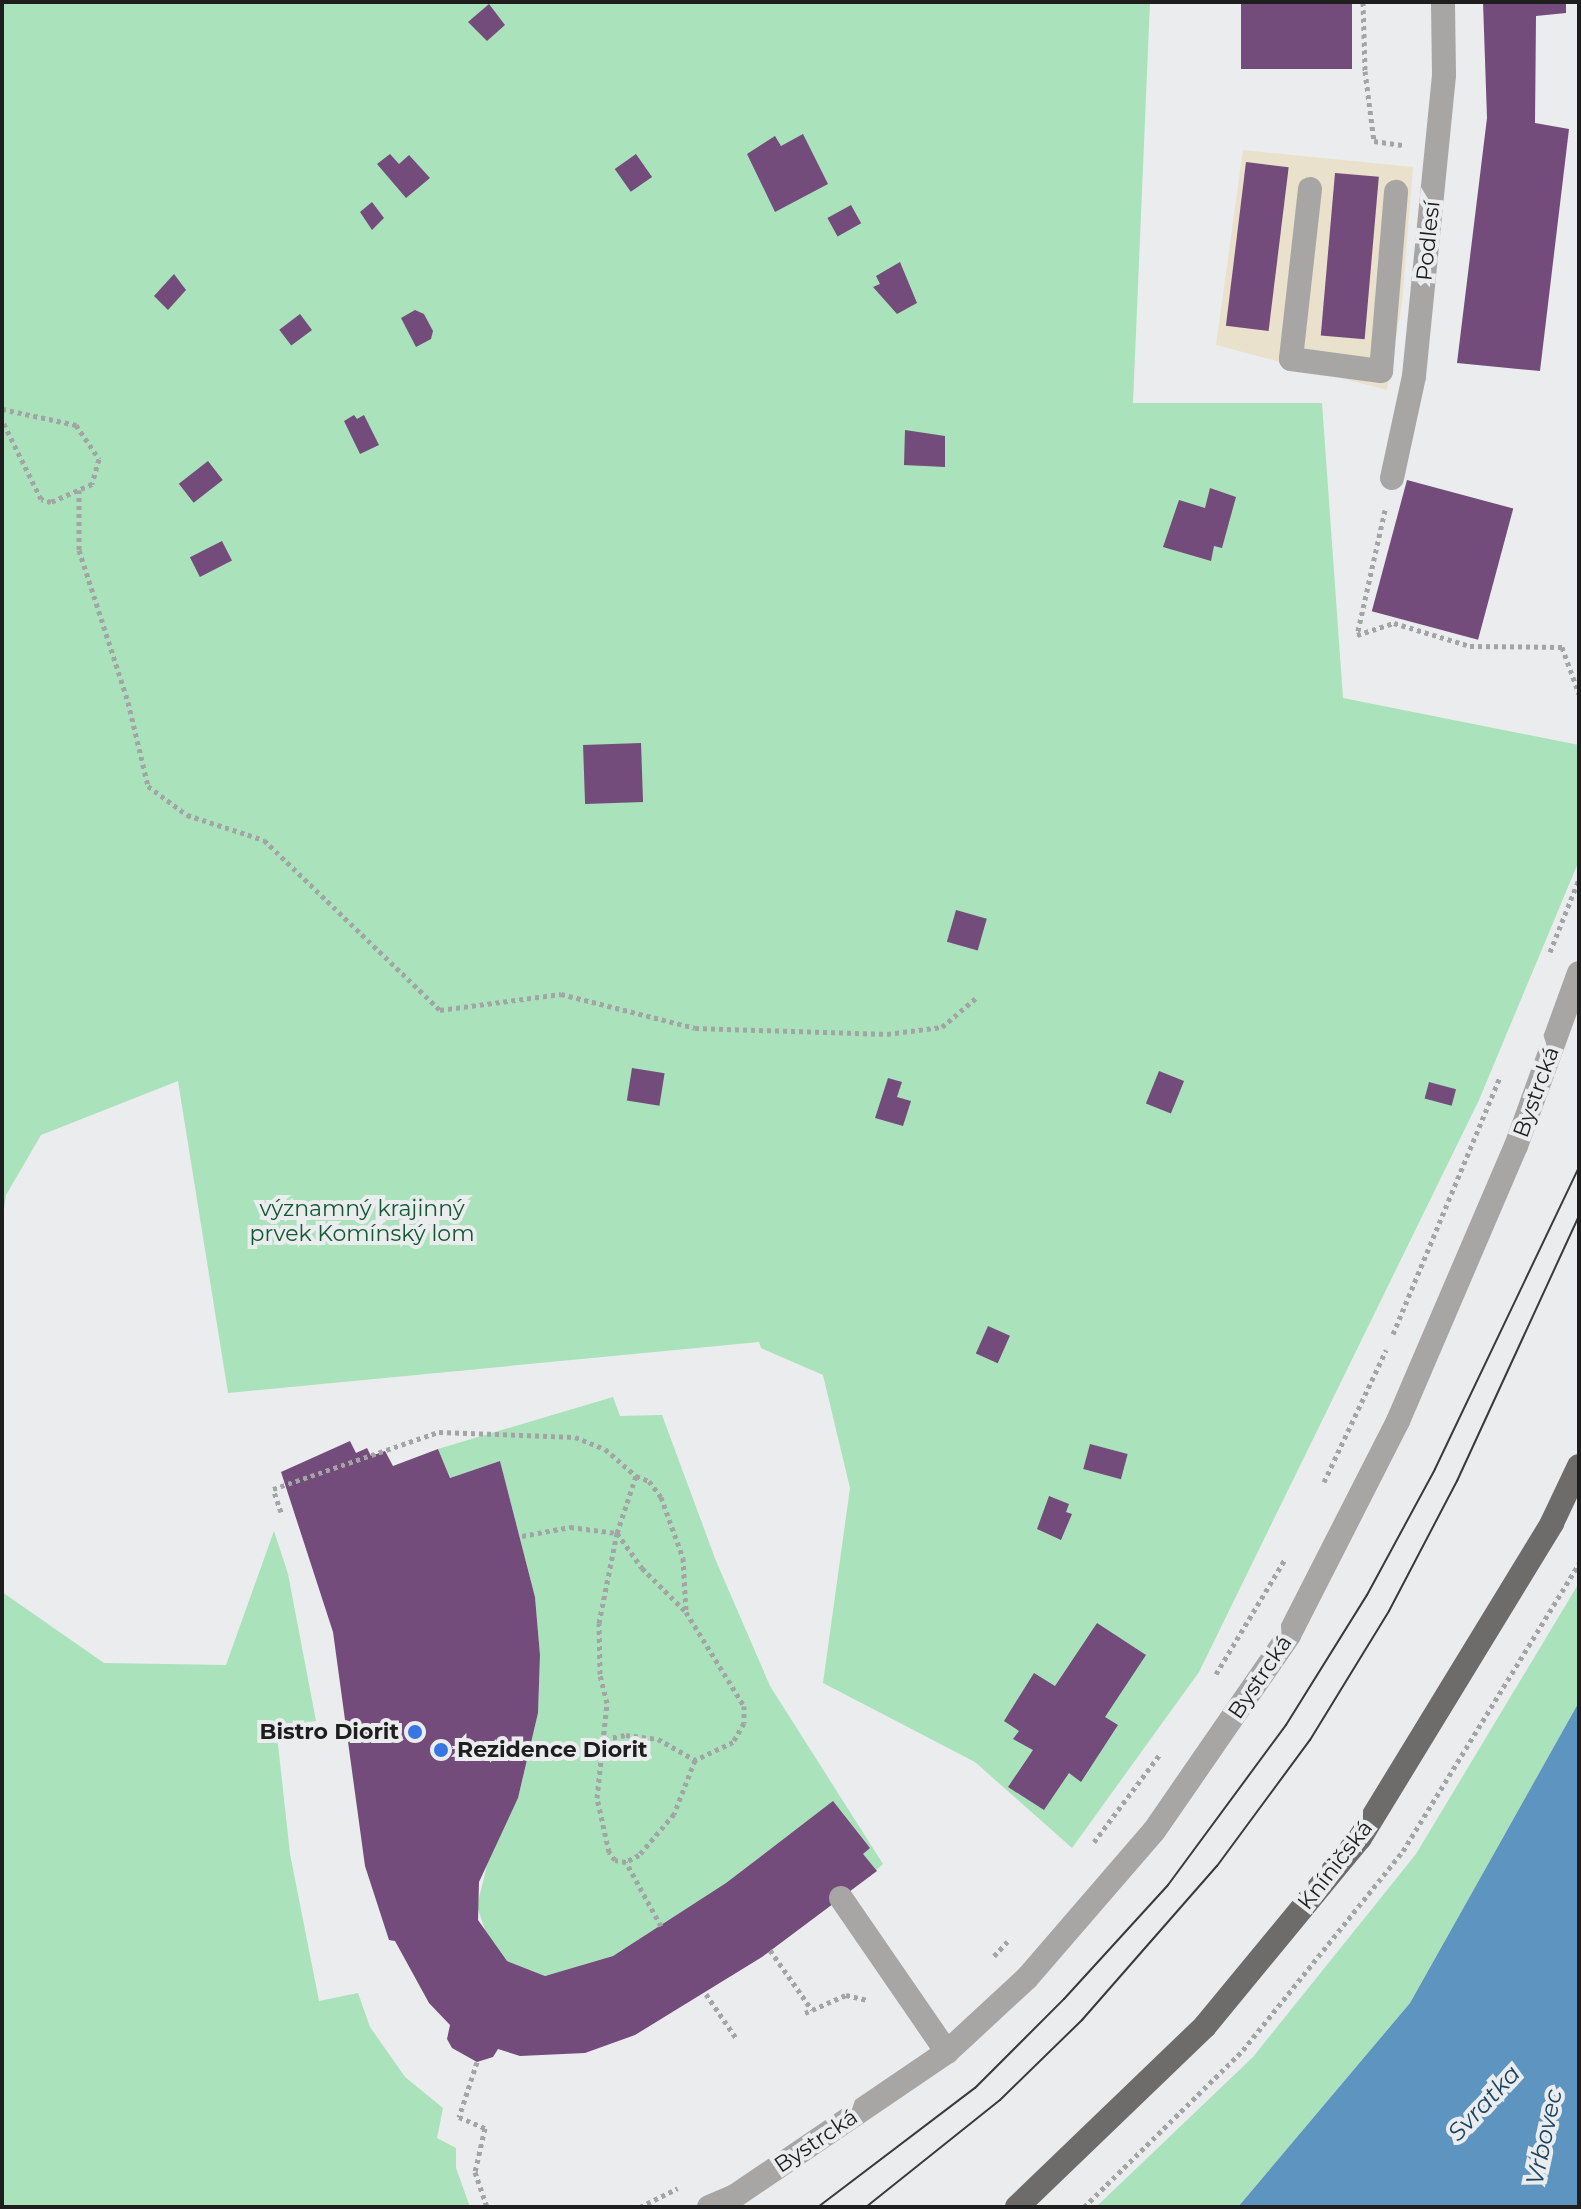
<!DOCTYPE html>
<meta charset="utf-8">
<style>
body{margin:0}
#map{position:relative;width:1581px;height:2209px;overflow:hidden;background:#eaecee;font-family:Montserrat,sans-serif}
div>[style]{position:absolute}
.industrial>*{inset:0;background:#eae1cc}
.green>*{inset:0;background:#a9e2bb}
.water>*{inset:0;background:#5e95c0}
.building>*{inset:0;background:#744c7b;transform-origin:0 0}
.path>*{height:5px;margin-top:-2.5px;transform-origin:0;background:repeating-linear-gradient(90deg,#a3a4a6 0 4px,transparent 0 8px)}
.minor>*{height:24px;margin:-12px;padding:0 12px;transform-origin:12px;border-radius:12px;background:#a7a6a5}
.major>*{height:24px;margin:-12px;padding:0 12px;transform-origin:12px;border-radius:12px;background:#6e6c6b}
.tram>*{height:2px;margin:-1px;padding:0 1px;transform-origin:1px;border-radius:1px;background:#3a3a3b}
.dots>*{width:22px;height:22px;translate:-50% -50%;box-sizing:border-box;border:4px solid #eaecee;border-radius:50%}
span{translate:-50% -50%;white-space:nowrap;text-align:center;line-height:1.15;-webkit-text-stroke:8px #eaecee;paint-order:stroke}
.street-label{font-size:22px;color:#1e1e1f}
.park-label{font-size:22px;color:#125933}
.poi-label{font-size:22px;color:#1e1e1f;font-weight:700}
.right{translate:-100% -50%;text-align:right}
.left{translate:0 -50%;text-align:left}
.water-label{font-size:24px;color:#1a4462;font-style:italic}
.frame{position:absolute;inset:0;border:4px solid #1e1e1f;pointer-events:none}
</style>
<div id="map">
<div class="industrial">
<div style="clip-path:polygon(1243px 150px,1413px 167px,1402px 303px,1387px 390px,1216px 345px)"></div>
</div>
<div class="green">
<div style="clip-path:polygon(2px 2px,1150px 2px,1133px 403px,1322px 403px,1343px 698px,1579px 745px,1579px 846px,1578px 863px,1479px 1100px,1199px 1672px,1072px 1848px,975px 1762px,823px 1683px,850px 1488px,823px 1375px,761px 1348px,759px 1342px,228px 1393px,178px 1081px,41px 1135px,6px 1195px,2px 1223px)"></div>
<div style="clip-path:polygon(613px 1397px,620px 1416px,662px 1415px,716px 1561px,770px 1686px,883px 1864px,869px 1877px,818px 1813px,726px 1883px,613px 1956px,545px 1976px,507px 1961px,488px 1939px,477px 1906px,491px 1849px,518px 1798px,538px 1713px,540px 1655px,535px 1597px,500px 1461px,450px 1478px,438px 1449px)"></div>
<div style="clip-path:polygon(274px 1531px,288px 1574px,316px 1721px,276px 1726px,290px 1854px,319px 2001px,358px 1993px,370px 2027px,405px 2077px,443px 2108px,437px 2138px,456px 2148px,456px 2168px,470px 2207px,2px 2207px,2px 1592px,104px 1663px,226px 1665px)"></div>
<div style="clip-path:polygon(1579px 1583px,1579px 1702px,1410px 2003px,1238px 2207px,1096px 2207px,1253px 2057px,1416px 1854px)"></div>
</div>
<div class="water">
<div style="clip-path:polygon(1579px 1702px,1579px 2207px,1238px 2207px,1410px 2003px)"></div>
</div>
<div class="building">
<div style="left:1241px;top:2px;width:111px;height:67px"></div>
<div style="clip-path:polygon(1483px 2px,1566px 2px,1566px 13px,1536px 16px,1535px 123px,1569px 129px,1540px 371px,1457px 363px,1487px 118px)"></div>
<div style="clip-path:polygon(489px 4px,505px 25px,487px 41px,468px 22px)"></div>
<div style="clip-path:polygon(803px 134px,828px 184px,775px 212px,747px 154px,775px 136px,781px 146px)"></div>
<div style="clip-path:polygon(390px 154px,399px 164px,409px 155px,430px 178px,406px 198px,377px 164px)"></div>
<div style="left:636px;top:154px;width:28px;height:26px;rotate:55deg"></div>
<div style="left:1246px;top:162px;width:43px;height:165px;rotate:7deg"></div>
<div style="left:1335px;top:173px;width:44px;height:163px;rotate:5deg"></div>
<div style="clip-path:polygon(372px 202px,384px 218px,372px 230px,360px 212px)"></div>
<div style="left:851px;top:205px;width:21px;height:27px;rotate:61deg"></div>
<div style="clip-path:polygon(900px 262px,917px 303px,897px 314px,873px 287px,880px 284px,876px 276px)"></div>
<div style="clip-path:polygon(174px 274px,186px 290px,168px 310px,154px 296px)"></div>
<div style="clip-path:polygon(415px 310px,424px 314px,433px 331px,431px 339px,416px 347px,401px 318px)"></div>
<div style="left:300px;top:314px;width:20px;height:26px;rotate:53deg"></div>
<div style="clip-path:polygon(354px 415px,357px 419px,364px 415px,379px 445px,360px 454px,344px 421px)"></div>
<div style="clip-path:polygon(905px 430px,945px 436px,945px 467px,904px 465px)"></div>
<div style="left:208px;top:461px;width:24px;height:37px;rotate:52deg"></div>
<div style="left:1407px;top:480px;width:110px;height:136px;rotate:15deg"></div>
<div style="clip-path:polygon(1210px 488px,1236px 497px,1222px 548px,1214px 546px,1211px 561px,1163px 547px,1179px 500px,1205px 508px)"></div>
<div style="left:222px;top:541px;width:22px;height:36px;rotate:63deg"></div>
<div style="left:641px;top:743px;width:59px;height:58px;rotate:88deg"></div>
<div style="left:956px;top:910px;width:32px;height:33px;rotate:16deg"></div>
<div style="left:632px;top:1068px;width:33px;height:33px;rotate:9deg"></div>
<div style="left:1159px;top:1071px;width:27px;height:35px;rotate:22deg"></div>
<div style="clip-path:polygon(888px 1078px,902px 1082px,897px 1097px,911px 1101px,903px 1126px,875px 1118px)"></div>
<div style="left:1429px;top:1082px;width:28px;height:17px;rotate:15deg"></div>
<div style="left:988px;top:1326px;width:24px;height:30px;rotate:24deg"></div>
<div style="clip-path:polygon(350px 1441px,356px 1453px,367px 1448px,371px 1456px,385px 1451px,393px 1466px,438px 1449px,450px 1478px,500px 1461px,535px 1597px,540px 1655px,538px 1713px,518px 1798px,479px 1882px,478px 1920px,507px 1961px,545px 1976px,613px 1956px,726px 1883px,833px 1801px,870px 1848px,863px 1854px,877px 1871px,762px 1957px,635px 2035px,585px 2053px,520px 2056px,498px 2049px,493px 2057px,477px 2062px,452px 2048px,447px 2039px,450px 2025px,429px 2003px,395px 1941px,389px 1940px,365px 1866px,333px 1632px,281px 1472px)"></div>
<div style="left:1090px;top:1444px;width:39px;height:26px;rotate:15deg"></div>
<div style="clip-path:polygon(1049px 1496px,1069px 1504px,1066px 1512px,1072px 1514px,1061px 1540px,1037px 1529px)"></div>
<div style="clip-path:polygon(1097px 1623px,1146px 1655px,1105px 1717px,1118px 1725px,1081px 1782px,1069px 1773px,1044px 1810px,1008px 1787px,1033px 1750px,1013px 1739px,1019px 1731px,1004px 1721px,1034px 1673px,1055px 1686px)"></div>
</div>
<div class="path">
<div style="left:1363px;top:2px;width:69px;rotate:88.3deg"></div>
<div style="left:1365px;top:71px;width:71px;rotate:82.7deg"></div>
<div style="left:1374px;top:141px;width:30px;rotate:8deg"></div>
<div style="left:2px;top:409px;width:76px;rotate:12.2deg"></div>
<div style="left:76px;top:425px;width:41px;rotate:55.9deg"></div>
<div style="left:99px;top:459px;width:26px;rotate:106deg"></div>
<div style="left:92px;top:484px;width:45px;rotate:156.3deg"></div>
<div style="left:51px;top:502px;width:10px;rotate:-163deg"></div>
<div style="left:41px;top:499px;width:88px;rotate:-116.3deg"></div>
<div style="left:79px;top:490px;width:60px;rotate:90deg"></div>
<div style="left:79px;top:550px;width:160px;rotate:72.1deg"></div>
<div style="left:128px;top:702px;width:86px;rotate:76.6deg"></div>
<div style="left:148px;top:786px;width:49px;rotate:36.6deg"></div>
<div style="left:187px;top:815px;width:81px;rotate:18deg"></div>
<div style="left:264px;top:840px;width:245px;rotate:44deg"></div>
<div style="left:440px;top:1010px;width:122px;rotate:-7.5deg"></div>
<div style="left:561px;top:994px;width:138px;rotate:14.2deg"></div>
<div style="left:695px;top:1028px;width:192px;rotate:1.8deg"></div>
<div style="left:887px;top:1034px;width:55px;rotate:-7.3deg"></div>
<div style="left:942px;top:1027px;width:45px;rotate:-40.5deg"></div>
<div style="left:1385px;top:510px;width:128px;rotate:102.6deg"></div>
<div style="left:1357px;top:635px;width:39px;rotate:-18deg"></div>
<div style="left:1394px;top:623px;width:79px;rotate:16.8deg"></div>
<div style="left:1470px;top:646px;width:92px;rotate:0.6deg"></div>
<div style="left:1562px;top:647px;width:50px;rotate:70.1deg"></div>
<div style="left:1550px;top:952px;width:79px;rotate:-68.3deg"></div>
<div style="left:1393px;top:1334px;width:278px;rotate:-67.4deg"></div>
<div style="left:1324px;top:1482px;width:146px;rotate:-64.8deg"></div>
<div style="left:281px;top:1512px;width:24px;rotate:-109deg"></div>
<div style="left:273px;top:1489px;width:176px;rotate:-19deg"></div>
<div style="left:439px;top:1432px;width:136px;rotate:2.1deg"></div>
<div style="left:575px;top:1437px;width:32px;rotate:22deg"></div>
<div style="left:605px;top:1449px;width:41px;rotate:41.1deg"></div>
<div style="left:522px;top:1536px;width:49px;rotate:-10.6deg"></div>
<div style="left:570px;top:1527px;width:47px;rotate:7.3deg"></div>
<div style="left:617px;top:1533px;width:43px;rotate:54.5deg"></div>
<div style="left:642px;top:1568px;width:62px;rotate:45deg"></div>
<div style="left:686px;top:1612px;width:110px;rotate:58.3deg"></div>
<div style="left:744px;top:1706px;width:17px;rotate:90deg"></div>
<div style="left:744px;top:1723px;width:22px;rotate:120deg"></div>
<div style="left:733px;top:1742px;width:42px;rotate:154.7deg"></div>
<div style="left:695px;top:1760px;width:58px;rotate:111.3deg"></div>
<div style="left:674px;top:1814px;width:54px;rotate:130.5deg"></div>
<div style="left:639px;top:1855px;width:15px;rotate:152deg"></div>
<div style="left:1216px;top:1674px;width:134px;rotate:-59deg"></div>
<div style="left:605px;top:1739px;width:21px;rotate:-11deg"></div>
<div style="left:626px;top:1735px;width:32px;rotate:7deg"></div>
<div style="left:658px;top:1739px;width:43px;rotate:29.6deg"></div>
<div style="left:1094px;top:1842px;width:110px;rotate:-53.1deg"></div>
<div style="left:661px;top:1926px;width:73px;rotate:-118.7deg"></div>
<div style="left:626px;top:1862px;width:11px;rotate:-170deg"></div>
<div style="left:615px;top:1860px;width:10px;rotate:-127deg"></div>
<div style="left:609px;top:1852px;width:55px;rotate:-102.5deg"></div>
<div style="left:597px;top:1798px;width:96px;rotate:-84deg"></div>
<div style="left:607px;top:1703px;width:30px;rotate:-104deg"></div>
<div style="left:600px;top:1674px;width:51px;rotate:-91.1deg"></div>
<div style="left:599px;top:1623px;width:92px;rotate:-78.7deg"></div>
<div style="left:617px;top:1533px;width:60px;rotate:-71.6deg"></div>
<div style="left:636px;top:1476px;width:14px;rotate:21deg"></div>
<div style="left:649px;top:1481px;width:20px;rotate:53deg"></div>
<div style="left:661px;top:1497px;width:65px;rotate:70.2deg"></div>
<div style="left:683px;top:1558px;width:54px;rotate:86.8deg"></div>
<div style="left:770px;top:1950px;width:73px;rotate:55deg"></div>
<div style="left:994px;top:1956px;width:22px;rotate:-47deg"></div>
<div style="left:706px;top:1994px;width:53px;rotate:55.7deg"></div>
<div style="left:805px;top:2013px;width:45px;rotate:-23.7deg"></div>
<div style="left:846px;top:1995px;width:22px;rotate:13deg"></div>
<div style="left:477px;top:2062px;width:58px;rotate:108.1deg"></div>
<div style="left:459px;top:2117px;width:28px;rotate:23deg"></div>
<div style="left:485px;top:2128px;width:45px;rotate:102.8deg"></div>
<div style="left:475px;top:2172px;width:37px;rotate:71deg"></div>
<div style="left:640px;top:2207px;width:42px;rotate:-26.6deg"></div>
<div style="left:1084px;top:2207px;width:223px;rotate:-44.6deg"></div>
<div style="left:1243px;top:2050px;width:255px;rotate:-51.2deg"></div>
<div style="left:1403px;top:1851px;width:337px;rotate:-58.5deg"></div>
</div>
<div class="minor">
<div style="left:1310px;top:189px;width:171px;rotate:96.4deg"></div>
<div style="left:1291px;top:359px;width:91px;rotate:7.6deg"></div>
<div style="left:1381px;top:371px;width:180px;rotate:-85.2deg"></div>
<div style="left:1392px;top:478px;width:104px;rotate:-77.8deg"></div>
<div style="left:1414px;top:376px;width:302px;rotate:-84.3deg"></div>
<div style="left:1444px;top:75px;width:73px;rotate:-90.8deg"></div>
<div style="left:841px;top:1898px;width:187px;rotate:55.5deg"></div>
<div style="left:709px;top:2207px;width:28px;rotate:-23deg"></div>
<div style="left:735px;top:2196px;width:256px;rotate:-34.2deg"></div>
<div style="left:947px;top:2052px;width:109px;rotate:-42.8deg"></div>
<div style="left:1027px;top:1978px;width:194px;rotate:-49.2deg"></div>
<div style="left:1154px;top:1831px;width:238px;rotate:-55.4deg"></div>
<div style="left:1289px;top:1635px;width:240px;rotate:-63deg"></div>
<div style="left:1398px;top:1421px;width:299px;rotate:-66.8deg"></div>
<div style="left:1516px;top:1146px;width:184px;rotate:-70deg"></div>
</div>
<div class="major">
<div style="left:1017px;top:2207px;width:261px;rotate:-43.9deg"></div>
<div style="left:1205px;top:2026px;width:244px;rotate:-50.5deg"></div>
<div style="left:1360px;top:1838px;width:369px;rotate:-58.6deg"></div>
<div style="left:1552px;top:1523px;width:63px;rotate:-64.7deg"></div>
</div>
<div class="tram">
<div style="left:818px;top:2207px;width:197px;rotate:-37.2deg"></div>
<div style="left:975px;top:2088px;width:126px;rotate:-45deg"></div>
<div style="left:1064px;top:1999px;width:154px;rotate:-47.6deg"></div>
<div style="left:1168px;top:1885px;width:199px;rotate:-53.6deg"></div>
<div style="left:1286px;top:1725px;width:153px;rotate:-58.1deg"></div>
<div style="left:1367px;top:1595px;width:143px;rotate:-61.6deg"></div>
<div style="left:1435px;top:1469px;width:335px;rotate:-64.5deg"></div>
<div style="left:866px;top:2207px;width:171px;rotate:-38.6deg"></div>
<div style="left:1000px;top:2100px;width:115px;rotate:-44.3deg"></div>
<div style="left:1082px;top:2020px;width:205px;rotate:-48.8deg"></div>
<div style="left:1217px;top:1866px;width:157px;rotate:-53.6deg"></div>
<div style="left:1310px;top:1740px;width:151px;rotate:-58.5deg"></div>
<div style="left:1389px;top:1611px;width:147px;rotate:-62.4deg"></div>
<div style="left:1457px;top:1481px;width:292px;rotate:-65.3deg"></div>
</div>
<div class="dots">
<div style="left:415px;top:1732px;background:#3675e3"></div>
<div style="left:441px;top:1750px;background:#3675e3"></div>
</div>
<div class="street-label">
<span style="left:1428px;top:241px;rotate:-84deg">Podlesí</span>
<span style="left:1536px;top:1092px;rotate:-70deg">Bystrcká</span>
<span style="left:1260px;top:1677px;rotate:-56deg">Bystrcká</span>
<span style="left:1335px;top:1865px;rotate:-52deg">Kníničská</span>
<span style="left:816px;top:2141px;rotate:-34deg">Bystrcká</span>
</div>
<div class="park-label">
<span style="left:362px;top:1221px">významný krajinný<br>prvek Komínský lom</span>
</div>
<div class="poi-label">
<span class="right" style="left:399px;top:1732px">Bistro Diorit</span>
<span class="left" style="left:457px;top:1750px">Rezidence Diorit</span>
</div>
<div class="water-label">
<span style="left:1484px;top:2103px;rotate:-47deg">Svratka</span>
<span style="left:1544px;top:2137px;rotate:-78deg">Vrbovec</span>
</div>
<div class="frame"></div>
</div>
